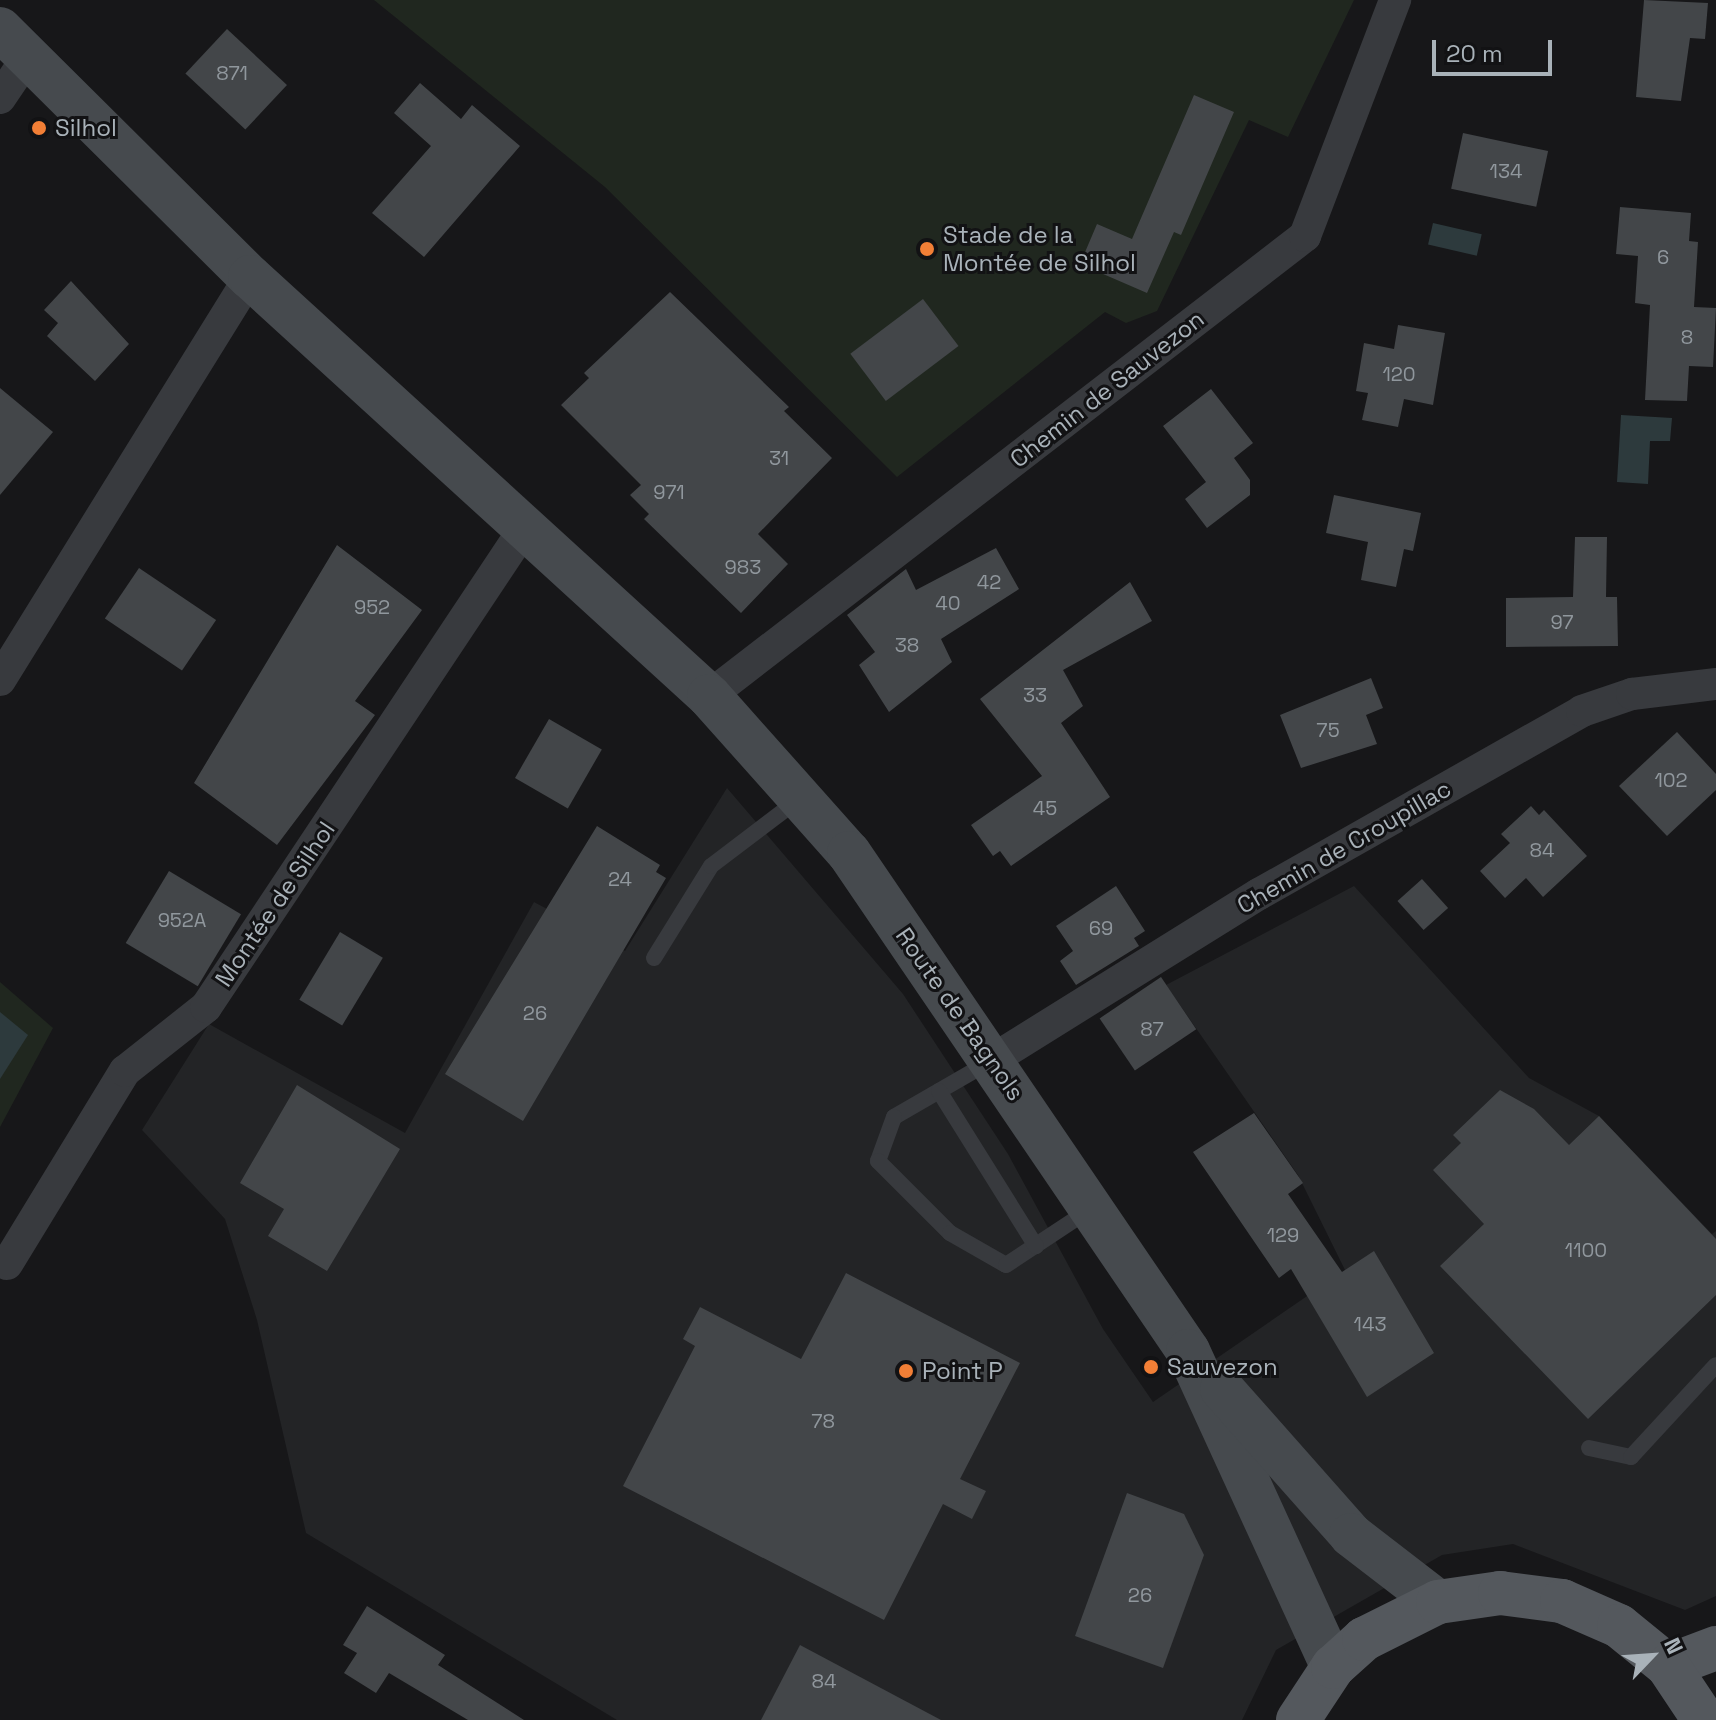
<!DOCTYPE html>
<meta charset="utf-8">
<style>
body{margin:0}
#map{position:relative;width:1716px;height:1720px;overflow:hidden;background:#171719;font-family:"Space Grotesk",sans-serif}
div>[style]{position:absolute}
.built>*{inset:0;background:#232426}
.green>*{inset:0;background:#20271f}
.water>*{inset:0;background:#2d3a3d;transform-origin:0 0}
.building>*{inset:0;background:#434649;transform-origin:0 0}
.lane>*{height:16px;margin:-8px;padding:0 8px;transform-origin:8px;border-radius:8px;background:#383a3e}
.street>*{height:32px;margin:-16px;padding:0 16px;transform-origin:16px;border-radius:16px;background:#383a3e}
.secondary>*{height:44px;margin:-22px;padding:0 22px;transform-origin:22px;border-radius:22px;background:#464a4e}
.primary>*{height:44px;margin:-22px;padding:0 22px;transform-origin:22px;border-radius:22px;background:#54585d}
.dots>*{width:22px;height:22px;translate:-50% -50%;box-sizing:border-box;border:4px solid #121214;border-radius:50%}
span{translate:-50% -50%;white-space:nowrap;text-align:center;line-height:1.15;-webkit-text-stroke:6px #121214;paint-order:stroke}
.number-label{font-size:20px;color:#90979d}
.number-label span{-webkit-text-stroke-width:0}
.poi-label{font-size:24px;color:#a9b2b9}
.left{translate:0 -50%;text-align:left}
.street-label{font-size:24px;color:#a9b2b9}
.north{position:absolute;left:1612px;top:1616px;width:80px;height:80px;-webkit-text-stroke:6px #121214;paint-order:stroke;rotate:65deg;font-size:22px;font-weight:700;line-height:32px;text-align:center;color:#a9b2b9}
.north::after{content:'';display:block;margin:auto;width:28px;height:36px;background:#a9b2b9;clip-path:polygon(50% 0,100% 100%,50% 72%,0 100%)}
.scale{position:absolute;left:1432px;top:40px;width:120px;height:36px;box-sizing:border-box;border:4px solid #a9b2b9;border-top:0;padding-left:10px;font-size:24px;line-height:28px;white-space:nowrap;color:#a9b2b9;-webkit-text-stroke:6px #121214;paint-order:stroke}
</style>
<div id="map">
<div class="built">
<div style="clip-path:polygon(727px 788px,903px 994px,1008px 1154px,1103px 1329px,1153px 1402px,1345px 1270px,1298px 1175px,1166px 985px,1354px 886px,1529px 1078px,1599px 1116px,1712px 1234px,1716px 1231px,1716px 1596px,1685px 1610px,1513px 1544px,1442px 1555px,1276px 1650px,1242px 1720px,617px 1720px,306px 1533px,257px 1320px,225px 1219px,142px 1130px,209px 1024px,405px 1133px,534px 902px,625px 951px)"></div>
</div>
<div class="green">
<div style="clip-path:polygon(374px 0,1354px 0,1288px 137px,1249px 120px,1157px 311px,1126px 323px,1105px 312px,897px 477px,605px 187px)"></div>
<div style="clip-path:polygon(0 982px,53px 1028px,0 1127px)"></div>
</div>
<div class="water">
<div style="left:1433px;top:223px;width:50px;height:22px;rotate:13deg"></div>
<div style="clip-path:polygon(1621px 415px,1672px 418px,1670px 441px,1650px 441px,1648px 484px,1617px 482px)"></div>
<div style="clip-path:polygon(0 1012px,28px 1035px,0 1079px)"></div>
</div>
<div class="building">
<div style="clip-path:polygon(1644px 0,1708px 3px,1705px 39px,1690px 38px,1681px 101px,1636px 97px)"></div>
<div style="left:227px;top:29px;width:82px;height:61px;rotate:43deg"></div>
<div style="clip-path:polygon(420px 83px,461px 119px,472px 105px,520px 146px,424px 257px,372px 213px,431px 146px,394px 113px)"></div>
<div style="clip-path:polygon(1194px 95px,1234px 112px,1181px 235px,1174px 232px,1147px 293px,1080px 264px,1097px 224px,1132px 239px)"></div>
<div style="left:1463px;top:133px;width:87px;height:57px;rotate:12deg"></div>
<div style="clip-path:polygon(1620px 207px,1691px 213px,1689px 241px,1698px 242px,1694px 307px,1716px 308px,1713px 367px,1689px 366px,1687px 401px,1645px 400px,1650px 305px,1635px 303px,1638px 256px,1616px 254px)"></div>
<div style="clip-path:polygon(71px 281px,129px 344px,95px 381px,47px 336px,58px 323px,44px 310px)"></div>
<div style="clip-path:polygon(670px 292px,789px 407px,784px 411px,832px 458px,758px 534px,788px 564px,741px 613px,644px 519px,649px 514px,630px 495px,641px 485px,561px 405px,589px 378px,584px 373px)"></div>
<div style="left:923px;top:299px;width:59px;height:91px;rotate:53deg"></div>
<div style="clip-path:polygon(1398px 325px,1445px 333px,1433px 405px,1404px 399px,1398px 427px,1362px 420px,1368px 393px,1356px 391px,1364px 343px,1394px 349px)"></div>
<div style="clip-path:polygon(0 388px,53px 432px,0 495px)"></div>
<div style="clip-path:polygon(1211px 389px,1253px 443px,1234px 458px,1250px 480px,1250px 495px,1207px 528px,1185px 499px,1206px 482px,1163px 426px)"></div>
<div style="clip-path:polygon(1334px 495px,1421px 513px,1413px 551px,1404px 549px,1396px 587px,1361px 580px,1368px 542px,1326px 533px)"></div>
<div style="clip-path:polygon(1575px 537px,1607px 537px,1606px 597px,1617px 597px,1618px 646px,1506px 647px,1506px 598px,1573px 597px)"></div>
<div style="clip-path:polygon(337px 545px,422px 610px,355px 701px,375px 715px,277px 845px,194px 783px)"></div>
<div style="clip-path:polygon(996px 548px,1019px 589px,941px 639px,952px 662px,889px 712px,859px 665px,875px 652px,847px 615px,906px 569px,916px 590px)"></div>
<div style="left:139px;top:568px;width:93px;height:61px;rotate:34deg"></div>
<div style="clip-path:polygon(1130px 582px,1152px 621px,1063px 670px,1083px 706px,1061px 723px,1110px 797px,1011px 866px,1000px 851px,993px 856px,971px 825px,1042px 776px,980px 699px)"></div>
<div style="clip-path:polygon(1371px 678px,1383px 708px,1366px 715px,1377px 744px,1301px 768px,1280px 715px)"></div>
<div style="left:549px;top:719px;width:61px;height:68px;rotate:30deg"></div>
<div style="clip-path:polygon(1677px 732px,1716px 774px,1716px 790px,1667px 836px,1619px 786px)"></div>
<div style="clip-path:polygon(1531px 806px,1539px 815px,1544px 810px,1587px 856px,1543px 897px,1526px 878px,1505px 898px,1480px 871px,1510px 843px,1501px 834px)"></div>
<div style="clip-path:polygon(597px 826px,660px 865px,656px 872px,666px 878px,523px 1121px,445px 1074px)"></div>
<div style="left:169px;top:871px;width:84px;height:84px;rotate:31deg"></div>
<div style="left:1422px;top:879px;width:39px;height:33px;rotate:48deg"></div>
<div style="clip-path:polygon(1116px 886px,1145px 931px,1134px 938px,1139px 946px,1076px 985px,1060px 961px,1073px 951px,1056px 926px)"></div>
<div style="left:340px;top:932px;width:50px;height:79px;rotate:31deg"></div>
<div style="left:1161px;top:977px;width:63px;height:74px;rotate:56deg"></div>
<div style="clip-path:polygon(297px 1085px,400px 1149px,327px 1271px,268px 1236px,284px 1209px,240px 1183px)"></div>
<div style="clip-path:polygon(1500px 1090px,1534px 1109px,1569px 1145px,1599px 1116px,1716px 1239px,1716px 1295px,1588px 1419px,1440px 1266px,1484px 1224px,1433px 1170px,1461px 1143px,1453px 1135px)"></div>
<div style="clip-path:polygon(1254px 1113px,1303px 1183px,1288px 1194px,1342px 1272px,1374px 1251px,1434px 1353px,1367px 1397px,1291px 1269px,1279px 1278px,1193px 1152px)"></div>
<div style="clip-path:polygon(846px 1273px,1020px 1363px,960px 1479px,986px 1491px,972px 1519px,943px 1504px,884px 1620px,623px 1486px,695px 1346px,683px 1339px,700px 1307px,801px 1359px)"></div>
<div style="clip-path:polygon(1127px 1493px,1184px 1514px,1204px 1555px,1163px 1668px,1075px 1636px)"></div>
<div style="clip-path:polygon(367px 1606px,445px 1655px,438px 1665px,524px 1720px,468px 1720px,389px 1673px,376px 1693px,344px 1673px,357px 1653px,343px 1645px)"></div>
<div style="clip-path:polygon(800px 1645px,941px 1720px,761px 1720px)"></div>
</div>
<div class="lane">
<div style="left:654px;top:958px;width:108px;rotate:-58.2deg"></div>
<div style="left:711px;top:866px;width:109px;rotate:-37.2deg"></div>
<div style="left:991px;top:1061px;width:112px;rotate:150deg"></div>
<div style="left:894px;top:1117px;width:47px;rotate:110deg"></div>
<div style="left:878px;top:1161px;width:102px;rotate:45deg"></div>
<div style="left:950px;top:1233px;width:64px;rotate:29.7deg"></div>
<div style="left:1006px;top:1265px;width:100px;rotate:-33.5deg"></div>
<div style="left:939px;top:1091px;width:183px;rotate:58deg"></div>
<div style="left:1589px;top:1448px;width:43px;rotate:12.1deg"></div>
<div style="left:1631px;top:1457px;width:125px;rotate:-47.3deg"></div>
</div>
<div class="street">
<div style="left:0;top:98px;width:48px;rotate:-56deg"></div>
<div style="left:0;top:680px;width:474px;rotate:-58.2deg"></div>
<div style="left:709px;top:696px;width:753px;rotate:-37.66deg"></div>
<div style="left:1305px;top:236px;width:253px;rotate:-69.1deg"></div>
<div style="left:992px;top:1060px;width:314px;rotate:-31.9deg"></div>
<div style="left:1259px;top:894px;width:371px;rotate:-29.5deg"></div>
<div style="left:1582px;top:711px;width:53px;rotate:-18.8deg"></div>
<div style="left:1632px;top:694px;width:85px;rotate:-6.8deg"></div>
<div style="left:7px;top:1264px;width:226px;rotate:-58.6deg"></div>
<div style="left:125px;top:1071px;width:103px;rotate:-38.3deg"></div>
<div style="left:206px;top:1007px;width:578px;rotate:-56.36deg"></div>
</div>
<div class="secondary">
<div style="left:0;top:29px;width:352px;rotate:44.8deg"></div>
<div style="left:250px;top:277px;width:621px;rotate:42.39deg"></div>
<div style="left:709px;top:696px;width:210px;rotate:48.3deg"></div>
<div style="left:849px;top:853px;width:602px;rotate:55.76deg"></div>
<div style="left:1188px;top:1351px;width:348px;rotate:65.4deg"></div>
<div style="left:1222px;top:1389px;width:195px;rotate:48.5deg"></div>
<div style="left:1351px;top:1535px;width:110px;rotate:37.6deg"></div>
</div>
<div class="primary">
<div style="left:1668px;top:1666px;width:51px;rotate:-20.6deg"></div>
<div style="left:1298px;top:1720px;width:64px;rotate:-56.6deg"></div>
<div style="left:1333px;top:1667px;width:42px;rotate:-42.1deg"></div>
<div style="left:1364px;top:1639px;width:83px;rotate:-26.6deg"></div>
<div style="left:1438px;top:1602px;width:63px;rotate:-8.3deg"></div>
<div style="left:1500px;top:1593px;width:63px;rotate:7.4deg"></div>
<div style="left:1562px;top:1601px;width:62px;rotate:23.7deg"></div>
<div style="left:1619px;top:1626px;width:63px;rotate:39.2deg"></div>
<div style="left:1668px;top:1666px;width:65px;rotate:56.3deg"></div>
</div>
<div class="dots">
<div style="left:39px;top:128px;background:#f27f36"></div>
<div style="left:927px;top:249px;background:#f27f36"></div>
<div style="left:1151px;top:1367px;background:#f27f36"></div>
<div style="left:906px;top:1371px;background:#f27f36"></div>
</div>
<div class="number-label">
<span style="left:232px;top:73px">871</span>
<span style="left:1506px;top:171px">134</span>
<span style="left:1663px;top:257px">6</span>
<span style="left:1687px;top:337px">8</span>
<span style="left:1399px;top:374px">120</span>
<span style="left:779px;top:458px">31</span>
<span style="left:669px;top:492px">971</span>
<span style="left:743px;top:567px">983</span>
<span style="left:989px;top:582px">42</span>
<span style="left:948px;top:603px">40</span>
<span style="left:372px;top:607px">952</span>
<span style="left:1562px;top:622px">97</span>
<span style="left:907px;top:645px">38</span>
<span style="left:1035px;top:695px">33</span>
<span style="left:1328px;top:730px">75</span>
<span style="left:1671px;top:780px">102</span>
<span style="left:1045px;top:808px">45</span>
<span style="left:1542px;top:850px">84</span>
<span style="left:620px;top:879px">24</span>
<span style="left:182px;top:920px">952A</span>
<span style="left:1101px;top:928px">69</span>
<span style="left:535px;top:1013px">26</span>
<span style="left:1152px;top:1029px">87</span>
<span style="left:1283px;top:1235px">129</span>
<span style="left:1586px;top:1250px">1100</span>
<span style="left:1370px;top:1324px">143</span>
<span style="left:823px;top:1421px">78</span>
<span style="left:1140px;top:1595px">26</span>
<span style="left:824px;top:1681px">84</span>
</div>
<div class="poi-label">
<span class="left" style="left:55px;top:128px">Silhol</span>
<span class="left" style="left:943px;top:249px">Stade de la<br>Montée de Silhol</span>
<span class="left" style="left:1167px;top:1367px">Sauvezon</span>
<span class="left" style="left:922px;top:1371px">Point P</span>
</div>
<div class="street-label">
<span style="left:1107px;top:389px;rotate:-38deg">Chemin de Sauvezon</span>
<span style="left:1344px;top:847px;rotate:-30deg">Chemin de Croupillac</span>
<span style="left:275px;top:904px;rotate:-56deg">Montée de Silhol</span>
<span style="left:960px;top:1014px;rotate:55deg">Route de Bagnols</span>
</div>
<div class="north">N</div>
<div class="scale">20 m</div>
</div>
